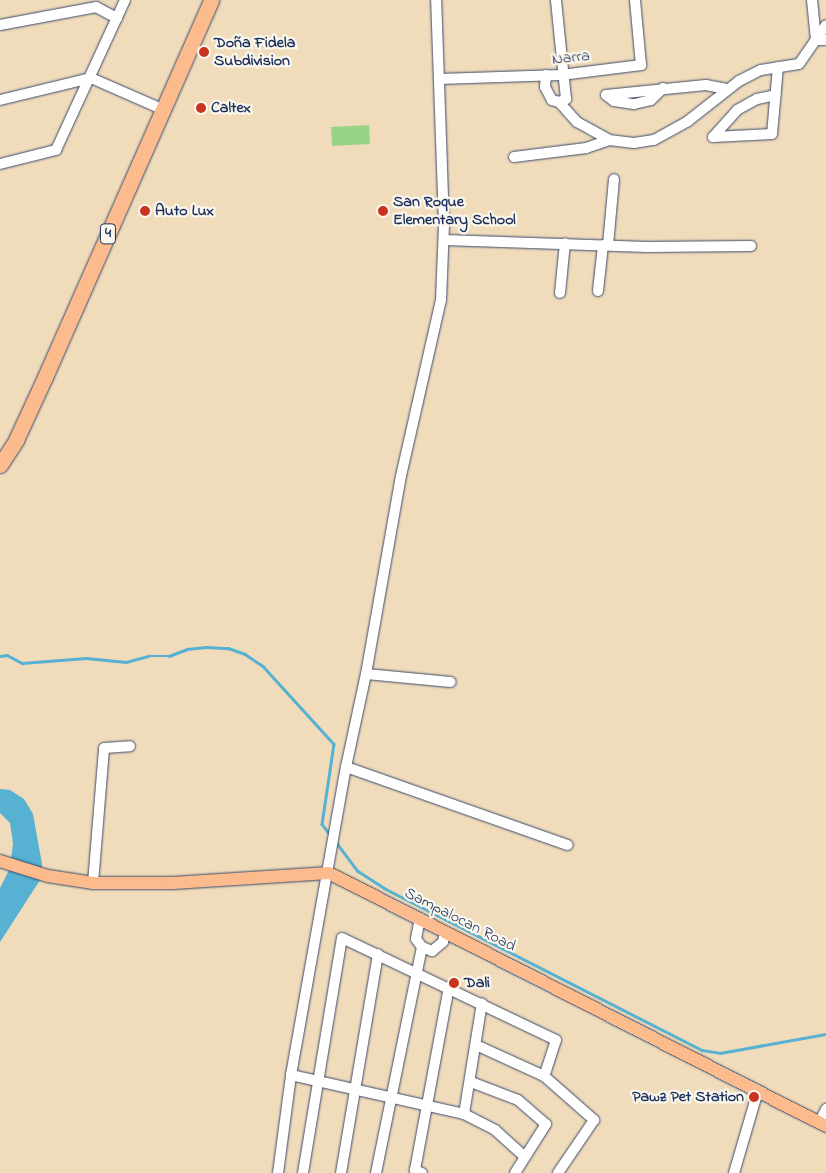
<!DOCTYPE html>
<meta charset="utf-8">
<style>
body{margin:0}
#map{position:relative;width:826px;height:1173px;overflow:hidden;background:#f0dcbb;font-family:"Indie Flower",sans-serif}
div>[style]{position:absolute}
.green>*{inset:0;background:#98d386;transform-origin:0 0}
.water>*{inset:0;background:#56b1d3}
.stream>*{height:2.5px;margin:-1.25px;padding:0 1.25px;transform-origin:1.25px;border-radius:1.25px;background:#56b1d3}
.roads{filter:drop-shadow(0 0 1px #3b496c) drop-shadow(0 0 1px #3b496c)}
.minor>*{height:10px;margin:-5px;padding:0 5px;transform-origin:5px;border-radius:5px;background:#fff}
.major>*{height:12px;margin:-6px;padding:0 6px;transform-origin:6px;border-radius:6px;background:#fbbb8d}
.highway>*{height:15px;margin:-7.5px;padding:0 7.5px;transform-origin:7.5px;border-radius:7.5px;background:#fbbb8d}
.dots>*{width:14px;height:14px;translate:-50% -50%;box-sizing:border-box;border:2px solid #fbf7ec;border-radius:50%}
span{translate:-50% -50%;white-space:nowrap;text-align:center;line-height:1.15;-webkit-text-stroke:4.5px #fbf7ec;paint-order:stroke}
.shield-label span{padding:1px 4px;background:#fbf7ec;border:1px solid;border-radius:4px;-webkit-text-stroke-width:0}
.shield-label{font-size:15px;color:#1b2f5e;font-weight:700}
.poi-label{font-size:16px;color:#1b2f5e;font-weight:700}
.left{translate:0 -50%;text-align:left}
.right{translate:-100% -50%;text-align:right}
.street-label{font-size:16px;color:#1b2f5e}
</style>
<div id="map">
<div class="green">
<div style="left:369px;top:125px;width:19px;height:38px;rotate:87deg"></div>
</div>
<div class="water">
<div style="clip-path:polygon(0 789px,10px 790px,24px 799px,33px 814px,42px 864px,42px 877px,0 942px,0 888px,10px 868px,13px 843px,10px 823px,0 813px)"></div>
</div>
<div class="stream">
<div style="left:0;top:656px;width:7px;rotate:-8deg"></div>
<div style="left:7px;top:655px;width:17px;rotate:28deg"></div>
<div style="left:22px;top:663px;width:64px;rotate:-4.5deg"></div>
<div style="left:86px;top:658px;width:40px;rotate:5.7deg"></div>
<div style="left:126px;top:662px;width:24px;rotate:-15deg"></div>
<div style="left:149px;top:656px;width:20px"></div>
<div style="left:169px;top:656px;width:19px;rotate:-21deg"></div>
<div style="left:187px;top:649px;width:19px;rotate:-6deg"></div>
<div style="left:206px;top:647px;width:22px;rotate:3deg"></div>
<div style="left:228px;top:648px;width:18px;rotate:19deg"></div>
<div style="left:245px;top:654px;width:22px;rotate:34deg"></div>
<div style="left:263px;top:666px;width:105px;rotate:47.7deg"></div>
<div style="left:334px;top:744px;width:81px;rotate:98.5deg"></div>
<div style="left:322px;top:824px;width:15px;rotate:53deg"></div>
<div style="left:336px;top:842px;width:36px;rotate:53deg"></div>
<div style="left:358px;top:871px;width:31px;rotate:33deg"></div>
<div style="left:384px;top:888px;width:357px;rotate:27deg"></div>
<div style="left:702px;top:1050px;width:18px;rotate:9deg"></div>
<div style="left:720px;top:1053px;width:108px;rotate:-10.2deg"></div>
</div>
<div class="roads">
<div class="minor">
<div style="left:812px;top:0;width:40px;rotate:84.3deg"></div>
<div style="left:816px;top:40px;width:10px"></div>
<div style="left:0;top:25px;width:98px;rotate:-10.6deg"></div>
<div style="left:96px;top:7px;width:24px;rotate:28deg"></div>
<div style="left:546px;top:75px;width:12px;rotate:95deg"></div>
<div style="left:545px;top:87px;width:15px;rotate:62deg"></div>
<div style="left:552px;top:100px;width:7px;rotate:16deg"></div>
<div style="left:559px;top:102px;width:8px;rotate:-23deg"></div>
<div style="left:566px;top:99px;width:100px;rotate:-95.8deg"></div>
<div style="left:439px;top:79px;width:122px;rotate:-1.9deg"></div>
<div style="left:561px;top:75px;width:81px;rotate:-7.1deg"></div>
<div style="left:641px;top:65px;width:65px;rotate:-95.3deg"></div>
<div style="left:606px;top:95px;width:100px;rotate:-5.7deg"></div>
<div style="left:706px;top:85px;width:21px;rotate:11deg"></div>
<div style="left:606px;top:95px;width:10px;rotate:37deg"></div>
<div style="left:614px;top:101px;width:20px;rotate:9deg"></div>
<div style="left:634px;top:104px;width:17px;rotate:-13deg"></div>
<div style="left:651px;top:100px;width:17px;rotate:-45deg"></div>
<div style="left:0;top:100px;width:94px;rotate:-13.6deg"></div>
<div style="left:91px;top:78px;width:77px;rotate:23.6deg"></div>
<div style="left:559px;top:102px;width:27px;rotate:48deg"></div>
<div style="left:577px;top:122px;width:37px;rotate:29deg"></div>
<div style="left:609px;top:140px;width:25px;rotate:7deg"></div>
<div style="left:634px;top:143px;width:20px;rotate:-9deg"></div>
<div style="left:654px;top:140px;width:39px;rotate:-29deg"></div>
<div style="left:688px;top:121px;width:65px;rotate:-38.1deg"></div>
<div style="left:739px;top:81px;width:25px;rotate:-27deg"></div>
<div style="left:761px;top:70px;width:38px;rotate:-9deg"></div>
<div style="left:799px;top:64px;width:47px;rotate:-55.3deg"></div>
<div style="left:713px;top:137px;width:59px;rotate:-2.9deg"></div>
<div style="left:772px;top:134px;width:67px;rotate:-84.9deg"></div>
<div style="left:713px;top:137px;width:36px;rotate:-48deg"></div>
<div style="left:737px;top:110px;width:23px;rotate:-29deg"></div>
<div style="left:757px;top:99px;width:19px;rotate:-12deg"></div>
<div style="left:514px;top:157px;width:73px;rotate:-7.1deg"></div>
<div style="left:586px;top:148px;width:24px;rotate:-19deg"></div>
<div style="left:0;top:164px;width:58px;rotate:-14deg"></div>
<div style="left:56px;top:150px;width:165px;rotate:-65.3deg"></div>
<div style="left:444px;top:240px;width:203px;rotate:2deg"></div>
<div style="left:647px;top:247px;width:104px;rotate:-0.6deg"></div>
<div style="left:608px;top:245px;width:66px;rotate:-84.8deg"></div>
<div style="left:598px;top:291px;width:46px;rotate:-83.8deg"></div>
<div style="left:560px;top:293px;width:50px;rotate:-84.3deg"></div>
<div style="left:366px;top:674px;width:85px;rotate:5.4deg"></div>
<div style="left:346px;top:767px;width:235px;rotate:19.4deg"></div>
<div style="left:93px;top:883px;width:135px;rotate:-85.3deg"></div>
<div style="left:104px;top:748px;width:26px;rotate:-4deg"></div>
<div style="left:420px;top:918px;width:21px;rotate:101deg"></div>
<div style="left:416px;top:939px;width:10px;rotate:53deg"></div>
<div style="left:422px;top:947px;width:11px;rotate:22deg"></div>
<div style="left:432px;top:951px;width:14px;rotate:-39deg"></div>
<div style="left:443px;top:942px;width:11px;rotate:-80deg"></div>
<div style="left:476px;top:1045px;width:75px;rotate:24.5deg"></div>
<div style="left:544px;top:1076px;width:67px;rotate:41.3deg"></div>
<div style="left:594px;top:1120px;width:64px;rotate:124.2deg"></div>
<div style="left:291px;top:1075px;width:177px;rotate:12.7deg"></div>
<div style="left:464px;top:1114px;width:35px;rotate:27deg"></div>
<div style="left:495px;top:1130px;width:40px;rotate:42deg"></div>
<div style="left:471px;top:1082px;width:50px;rotate:21deg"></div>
<div style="left:518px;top:1100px;width:37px;rotate:41deg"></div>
<div style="left:546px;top:1124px;width:58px;rotate:122.3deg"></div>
<div style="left:464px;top:1114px;width:112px;rotate:-80.8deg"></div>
<div style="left:819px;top:1123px;width:16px;rotate:-63deg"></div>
<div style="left:278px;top:1173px;width:99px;rotate:-82.4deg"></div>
<div style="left:291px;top:1075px;width:313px;rotate:-79.9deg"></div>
<div style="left:346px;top:767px;width:95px;rotate:-77.9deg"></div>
<div style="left:366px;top:674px;width:201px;rotate:-80deg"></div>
<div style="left:401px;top:476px;width:180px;rotate:-77.2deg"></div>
<div style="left:441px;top:300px;width:75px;rotate:-87.7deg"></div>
<div style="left:444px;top:225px;width:225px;rotate:-92deg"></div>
<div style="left:303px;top:1173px;width:238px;rotate:-80.6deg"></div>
<div style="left:342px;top:938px;width:237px;rotate:25.5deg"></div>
<div style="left:556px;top:1040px;width:38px;rotate:108deg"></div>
<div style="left:341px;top:1173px;width:222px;rotate:-80.4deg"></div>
<div style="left:376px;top:1173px;width:231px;rotate:-78.5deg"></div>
<div style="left:422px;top:1173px;width:8px;rotate:-157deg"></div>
<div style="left:415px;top:1170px;width:186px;rotate:-79.5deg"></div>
<div style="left:734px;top:1173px;width:85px;rotate:-73.7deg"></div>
</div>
<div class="major">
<div style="left:0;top:861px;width:50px;rotate:17.4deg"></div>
<div style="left:48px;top:876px;width:46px;rotate:8.8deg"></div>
<div style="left:93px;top:883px;width:80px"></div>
<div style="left:173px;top:883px;width:156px;rotate:-3.7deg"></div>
<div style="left:329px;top:873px;width:558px;rotate:26.98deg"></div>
</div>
<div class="highway">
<div style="left:0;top:465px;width:30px;rotate:-57deg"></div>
<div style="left:16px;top:440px;width:69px;rotate:-65.3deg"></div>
<div style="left:45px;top:377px;width:412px;rotate:-66.2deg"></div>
</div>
</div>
<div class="dots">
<div style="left:204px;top:52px;background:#c8321e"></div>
<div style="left:201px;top:108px;background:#c8321e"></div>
<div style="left:145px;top:211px;background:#c8321e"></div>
<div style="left:383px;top:211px;background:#c8321e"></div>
<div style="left:454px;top:983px;background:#c8321e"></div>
<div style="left:754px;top:1097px;background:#c8321e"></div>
</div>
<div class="shield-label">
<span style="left:108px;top:234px">4</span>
</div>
<div class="poi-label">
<span class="left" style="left:214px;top:52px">Doña Fidela<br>Subdivision</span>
<span class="left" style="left:211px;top:108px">Caltex</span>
<span class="left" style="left:393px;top:211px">San Roque<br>Elementary School</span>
<span class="left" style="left:155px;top:211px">Auto Lux</span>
<span class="left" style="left:464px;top:983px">Dali</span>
<span class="right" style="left:744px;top:1097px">Pawz Pet Station</span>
</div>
<div class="street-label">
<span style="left:571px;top:58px;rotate:-6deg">Narra</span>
<span style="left:460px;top:920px;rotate:27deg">Sampalocan Road</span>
</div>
</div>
